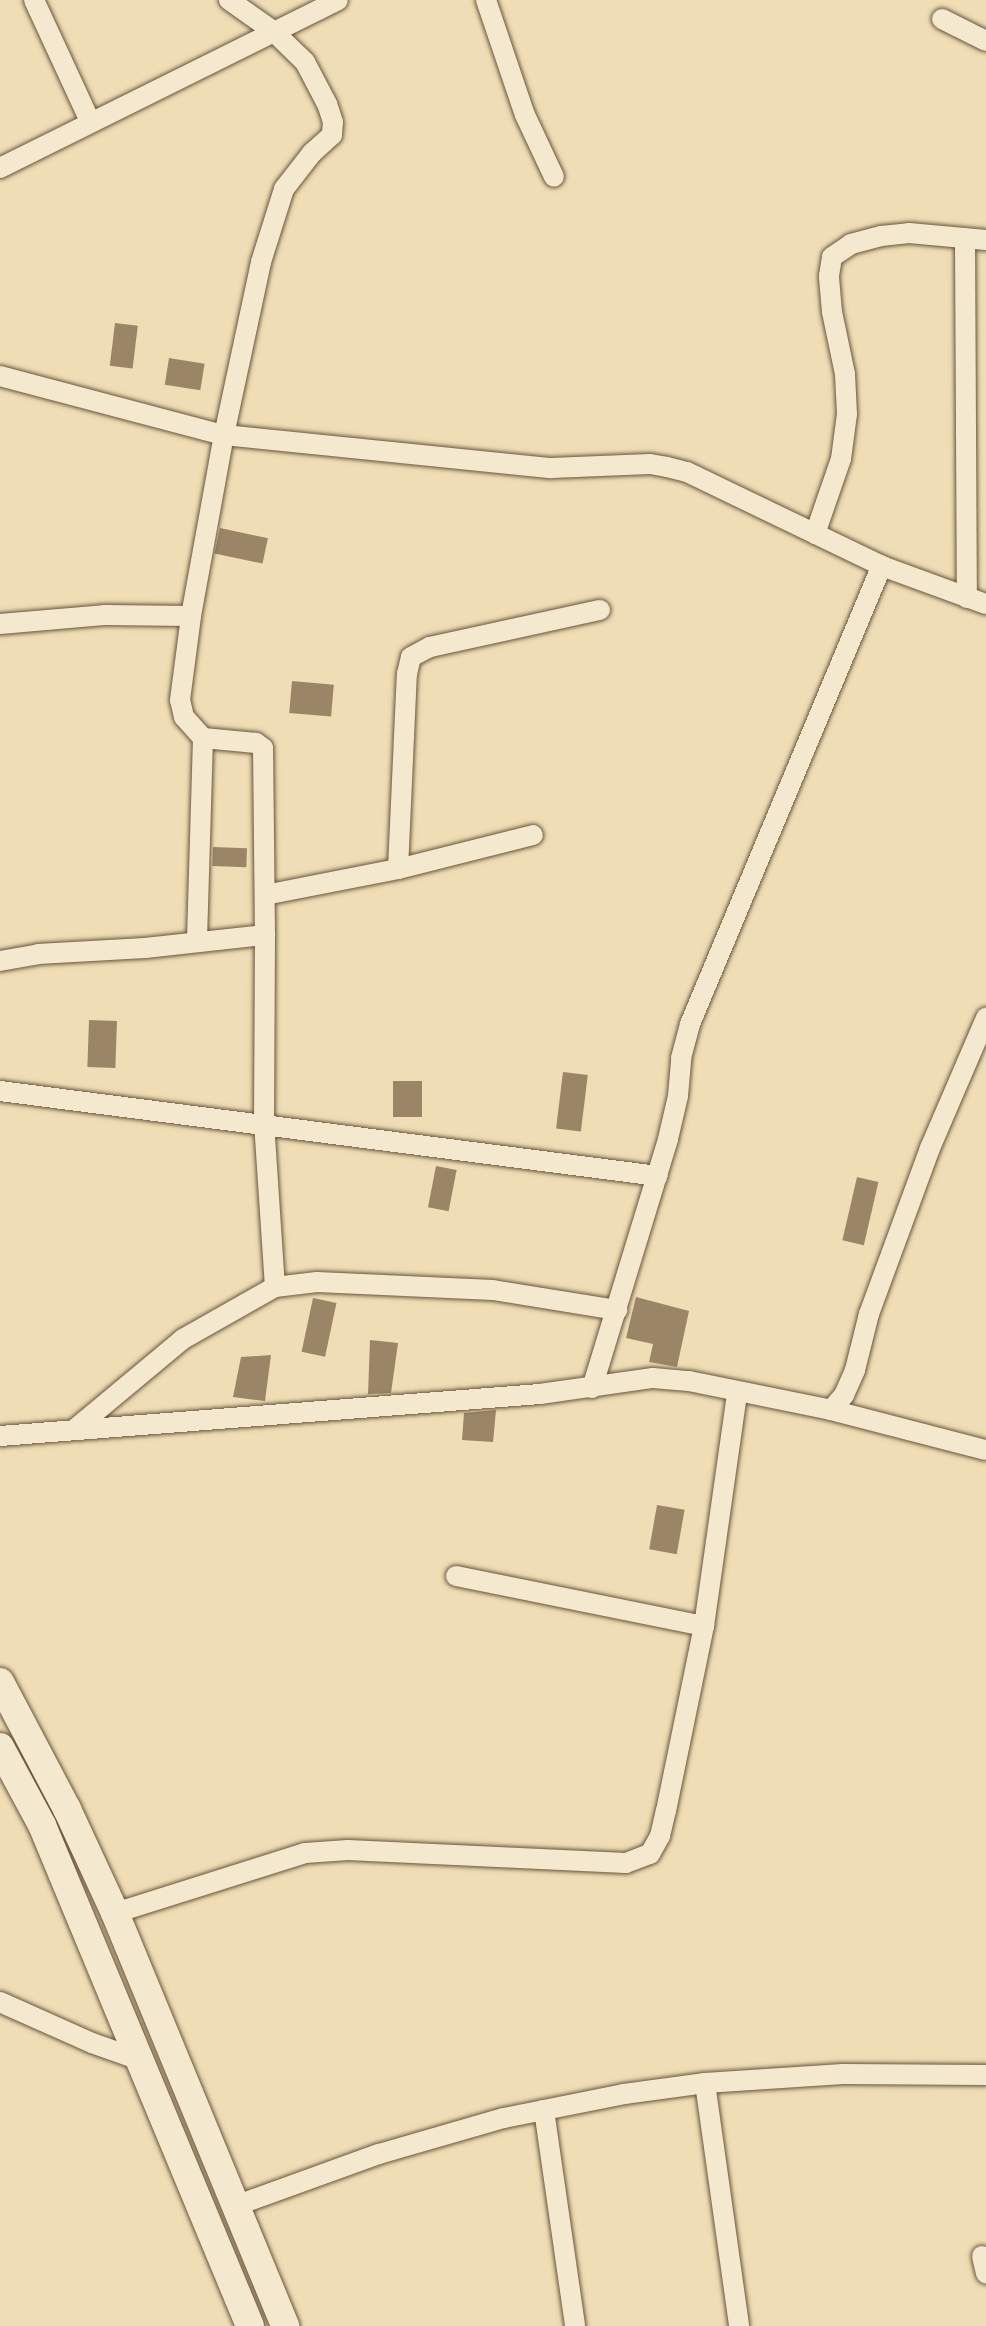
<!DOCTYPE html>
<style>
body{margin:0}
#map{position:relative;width:986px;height:2326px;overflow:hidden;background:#eeddb5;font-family:"EB Garamond",serif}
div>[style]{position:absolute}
.building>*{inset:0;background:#9a8667;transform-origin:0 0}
.roads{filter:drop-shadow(0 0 2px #6b543b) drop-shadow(0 0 2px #6b543b)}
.street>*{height:20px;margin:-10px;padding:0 10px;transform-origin:10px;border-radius:10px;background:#f4e9cf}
.secondary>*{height:28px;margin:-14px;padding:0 14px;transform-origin:14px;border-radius:14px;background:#f4e9cf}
span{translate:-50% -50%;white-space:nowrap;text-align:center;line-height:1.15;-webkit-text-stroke:6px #f4e9cf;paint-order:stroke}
</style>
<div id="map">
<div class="building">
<div style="left:115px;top:323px;width:23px;height:43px;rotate:7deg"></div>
<div style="left:169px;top:358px;width:36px;height:27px;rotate:9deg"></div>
<div style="left:220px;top:528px;width:49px;height:26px;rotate:12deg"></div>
<div style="left:292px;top:681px;width:42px;height:32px;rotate:5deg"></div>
<div style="left:213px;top:847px;width:34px;height:19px;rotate:2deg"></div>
<div style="left:89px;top:1020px;width:28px;height:47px;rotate:2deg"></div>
<div style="left:563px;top:1072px;width:25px;height:57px;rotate:7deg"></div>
<div style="left:393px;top:1081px;width:29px;height:36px"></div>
<div style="left:436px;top:1166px;width:21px;height:42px;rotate:11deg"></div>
<div style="left:857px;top:1177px;width:22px;height:65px;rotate:13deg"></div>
<div style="clip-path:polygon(636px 1297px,689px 1311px,677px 1367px,649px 1362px,653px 1344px,626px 1338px)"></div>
<div style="left:313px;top:1298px;width:24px;height:55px;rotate:12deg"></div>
<div style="clip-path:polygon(370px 1340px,398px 1343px,391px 1393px,368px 1394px)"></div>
<div style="clip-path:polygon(271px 1355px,265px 1401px,233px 1397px,241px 1357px)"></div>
<div style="clip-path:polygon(496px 1410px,493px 1442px,462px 1440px,464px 1413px)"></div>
<div style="left:657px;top:1505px;width:28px;height:45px;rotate:10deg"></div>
</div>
<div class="roads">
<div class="street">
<div style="left:34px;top:0;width:133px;rotate:65.2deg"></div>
<div style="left:486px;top:0;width:121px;rotate:71.3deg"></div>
<div style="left:525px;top:115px;width:68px;rotate:64.9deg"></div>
<div style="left:942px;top:19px;width:49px;rotate:26.6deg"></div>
<div style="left:0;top:168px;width:377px;rotate:-26.4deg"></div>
<div style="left:965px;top:238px;width:360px;rotate:89.7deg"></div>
<div style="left:0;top:376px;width:232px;rotate:14.8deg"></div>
<div style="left:224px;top:435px;width:329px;rotate:5.8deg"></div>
<div style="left:551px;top:468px;width:99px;rotate:-2.3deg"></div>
<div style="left:650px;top:464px;width:17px;rotate:10deg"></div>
<div style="left:667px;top:467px;width:21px;rotate:14deg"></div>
<div style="left:687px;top:472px;width:216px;rotate:25.7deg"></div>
<div style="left:882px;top:566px;width:111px;rotate:20.1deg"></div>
<div style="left:815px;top:534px;width:79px;rotate:-70.9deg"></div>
<div style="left:841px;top:459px;width:45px;rotate:-82.4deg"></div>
<div style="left:847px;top:414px;width:40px;rotate:-92.9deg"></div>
<div style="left:845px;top:374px;width:63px;rotate:-101.8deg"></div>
<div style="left:832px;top:312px;width:36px;rotate:-95deg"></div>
<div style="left:829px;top:276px;width:19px;rotate:-81deg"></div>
<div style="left:832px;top:257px;width:23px;rotate:-34deg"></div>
<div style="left:851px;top:244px;width:31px;rotate:-15deg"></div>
<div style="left:881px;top:236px;width:28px;rotate:-6deg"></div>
<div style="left:909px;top:233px;width:77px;rotate:5.2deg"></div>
<div style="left:0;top:624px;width:104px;rotate:-4.9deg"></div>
<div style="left:104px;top:615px;width:87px;rotate:0.7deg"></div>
<div style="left:398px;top:869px;width:195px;rotate:-87.4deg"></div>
<div style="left:407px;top:674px;width:17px;rotate:-77deg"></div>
<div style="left:411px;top:657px;width:21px;rotate:-28deg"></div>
<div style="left:430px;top:647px;width:174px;rotate:-12.3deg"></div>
<div style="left:265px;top:895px;width:136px;rotate:-11.1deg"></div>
<div style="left:398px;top:869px;width:139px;rotate:-14.1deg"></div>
<div style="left:265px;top:935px;width:187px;rotate:90.3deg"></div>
<div style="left:264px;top:1122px;width:165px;rotate:86.2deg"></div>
<div style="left:197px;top:940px;width:202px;rotate:-88.3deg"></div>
<div style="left:0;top:961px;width:39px;rotate:-10deg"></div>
<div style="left:38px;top:954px;width:107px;rotate:-3.2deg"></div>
<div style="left:145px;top:948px;width:121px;rotate:-6.2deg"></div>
<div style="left:265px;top:935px;width:187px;rotate:-90.6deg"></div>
<div style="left:263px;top:748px;width:9px;rotate:-144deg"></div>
<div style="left:256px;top:743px;width:53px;rotate:-174.6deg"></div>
<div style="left:203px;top:738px;width:28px;rotate:-132deg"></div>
<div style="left:184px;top:717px;width:17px;rotate:-103deg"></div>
<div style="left:180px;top:700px;width:85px;rotate:-82.5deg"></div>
<div style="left:191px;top:616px;width:184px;rotate:-79.7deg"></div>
<div style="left:224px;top:435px;width:177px;rotate:-77.9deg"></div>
<div style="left:261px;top:262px;width:77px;rotate:-72.5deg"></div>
<div style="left:284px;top:189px;width:46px;rotate:-52.1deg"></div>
<div style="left:312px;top:153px;width:27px;rotate:-42deg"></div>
<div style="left:332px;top:135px;width:13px;rotate:-86deg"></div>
<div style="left:333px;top:122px;width:19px;rotate:-108deg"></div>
<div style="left:327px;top:104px;width:47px;rotate:-117.6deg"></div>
<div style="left:305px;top:62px;width:45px;rotate:-135.9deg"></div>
<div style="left:273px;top:31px;width:54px;rotate:-144.8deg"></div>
<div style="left:0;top:1091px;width:663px;rotate:7.36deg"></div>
<div style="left:592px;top:1388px;width:260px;rotate:-73deg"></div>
<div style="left:668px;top:1139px;width:44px;rotate:-76.9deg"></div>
<div style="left:678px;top:1096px;width:38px;rotate:-85deg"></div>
<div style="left:681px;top:1058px;width:35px;rotate:-75deg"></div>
<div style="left:690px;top:1024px;width:497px;rotate:-67.3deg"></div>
<div style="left:831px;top:1410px;width:20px;rotate:-49deg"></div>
<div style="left:844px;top:1395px;width:27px;rotate:-66deg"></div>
<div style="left:855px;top:1370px;width:58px;rotate:-76deg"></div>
<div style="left:869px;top:1314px;width:177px;rotate:-69.8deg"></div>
<div style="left:930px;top:1148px;width:142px;rotate:-66.7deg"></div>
<div style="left:75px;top:1429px;width:141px;rotate:-39.8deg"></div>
<div style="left:183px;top:1339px;width:106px;rotate:-29.5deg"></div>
<div style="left:275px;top:1287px;width:42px;rotate:-6.8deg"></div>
<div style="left:317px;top:1282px;width:176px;rotate:2.6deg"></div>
<div style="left:493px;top:1290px;width:126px;rotate:9.2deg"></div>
<div style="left:0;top:1436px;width:542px;rotate:-4.45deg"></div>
<div style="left:540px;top:1394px;width:114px;rotate:-8.1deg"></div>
<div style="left:653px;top:1378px;width:36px;rotate:5deg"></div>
<div style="left:689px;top:1381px;width:145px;rotate:11.5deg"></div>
<div style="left:831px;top:1410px;width:160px;rotate:14.5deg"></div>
<div style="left:456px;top:1576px;width:253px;rotate:11.4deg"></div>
<div style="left:115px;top:1913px;width:199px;rotate:-17.5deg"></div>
<div style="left:305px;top:1853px;width:43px;rotate:-4deg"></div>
<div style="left:348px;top:1850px;width:278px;rotate:2.7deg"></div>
<div style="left:626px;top:1863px;width:26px;rotate:-21deg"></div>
<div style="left:650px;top:1854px;width:21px;rotate:-61deg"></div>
<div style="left:660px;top:1836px;width:26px;rotate:-77deg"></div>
<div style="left:666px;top:1811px;width:189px;rotate:-78.4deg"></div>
<div style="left:704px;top:1626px;width:234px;rotate:-81.9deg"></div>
<div style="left:0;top:2002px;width:101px;rotate:24deg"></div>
<div style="left:92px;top:2043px;width:51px;rotate:19.5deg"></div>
<div style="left:705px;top:2083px;width:245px;rotate:82deg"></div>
<div style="left:544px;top:2110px;width:218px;rotate:81.8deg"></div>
<div style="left:235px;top:2206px;width:153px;rotate:-19.9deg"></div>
<div style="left:379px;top:2154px;width:130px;rotate:-16.1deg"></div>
<div style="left:504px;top:2118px;width:122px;rotate:-11.3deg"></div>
<div style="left:624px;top:2094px;width:82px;rotate:-7.7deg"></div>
<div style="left:705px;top:2083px;width:138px;rotate:-3.7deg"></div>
<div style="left:843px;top:2074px;width:143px;rotate:0.4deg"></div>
<div style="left:982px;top:2256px;width:18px;rotate:77deg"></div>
</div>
<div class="secondary">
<div style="left:0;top:1682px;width:144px;rotate:62.2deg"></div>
<div style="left:67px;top:1809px;width:115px;rotate:65.2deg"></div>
<div style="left:115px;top:1913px;width:447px;rotate:67.6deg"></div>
<div style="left:0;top:1747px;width:89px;rotate:61.7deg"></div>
<div style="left:42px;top:1825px;width:542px;rotate:67.45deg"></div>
</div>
</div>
</div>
